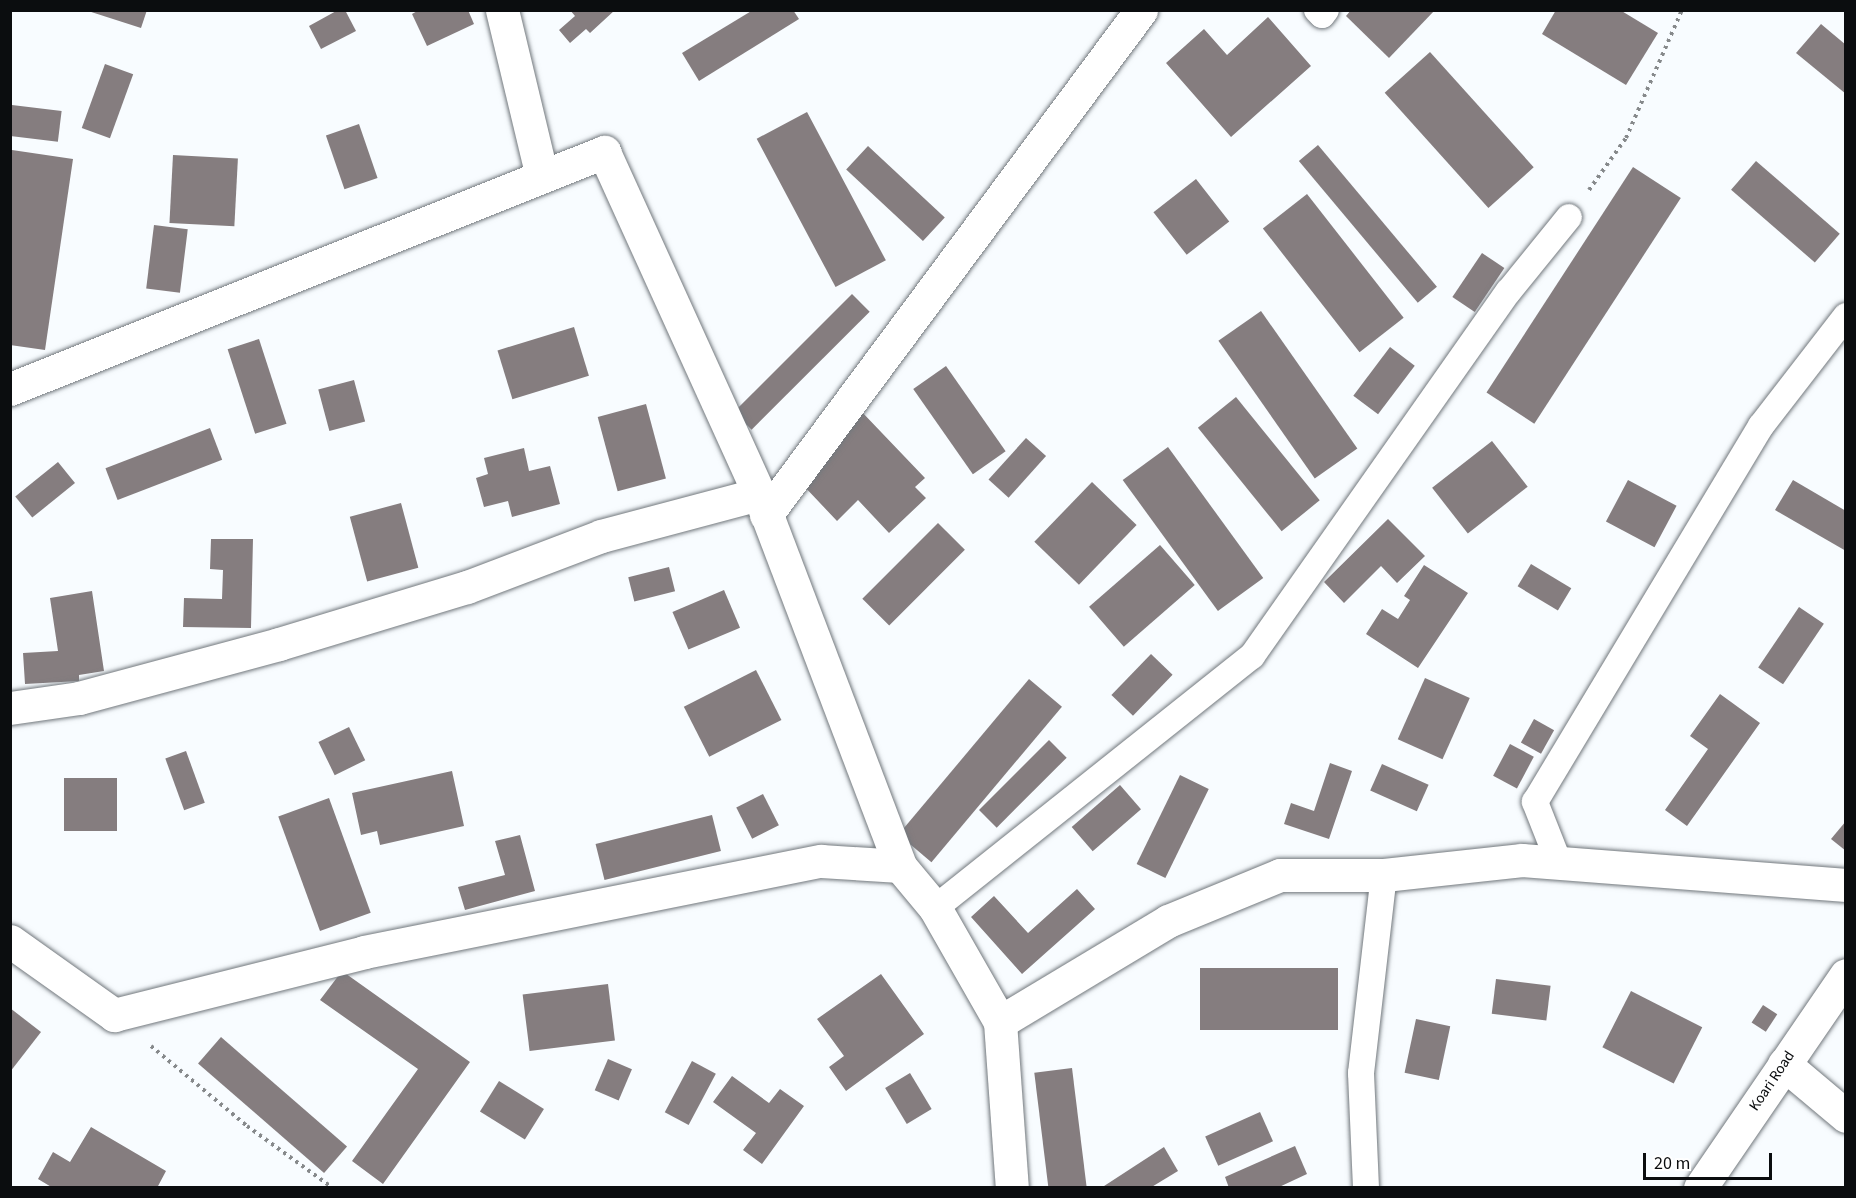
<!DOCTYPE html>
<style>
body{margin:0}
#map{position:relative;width:1856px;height:1198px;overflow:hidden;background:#f8fcff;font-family:"Source Sans 3",sans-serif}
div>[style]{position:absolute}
.building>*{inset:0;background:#857d7f;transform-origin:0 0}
.path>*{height:4px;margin-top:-2px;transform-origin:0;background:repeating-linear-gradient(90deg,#86898b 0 3px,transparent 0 7.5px)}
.roads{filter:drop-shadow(0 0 2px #72787d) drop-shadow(0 0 2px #72787d)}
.service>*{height:26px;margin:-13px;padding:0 13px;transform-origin:13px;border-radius:13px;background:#fff}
.minor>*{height:33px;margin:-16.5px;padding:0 16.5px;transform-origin:16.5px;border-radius:16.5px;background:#fff}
span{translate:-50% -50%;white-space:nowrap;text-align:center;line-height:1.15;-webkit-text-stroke:6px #fff;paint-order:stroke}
.street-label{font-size:15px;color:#0b0d0f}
.frame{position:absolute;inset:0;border:12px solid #0b0d0f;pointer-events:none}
.scale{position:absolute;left:1643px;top:1153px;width:129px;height:27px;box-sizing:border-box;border:3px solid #0b0d0f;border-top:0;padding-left:8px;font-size:18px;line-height:21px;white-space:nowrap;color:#0b0d0f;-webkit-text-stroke:4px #fff;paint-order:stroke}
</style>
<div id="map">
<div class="building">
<div style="clip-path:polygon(85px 10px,147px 10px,141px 28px)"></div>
<div style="clip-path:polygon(338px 10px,345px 10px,356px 31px,321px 49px,309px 26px)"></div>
<div style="clip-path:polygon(419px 10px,468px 10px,474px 24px,427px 46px,412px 14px)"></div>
<div style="clip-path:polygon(570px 10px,615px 10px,590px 33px,586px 29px,570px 43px,559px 30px,575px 16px)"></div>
<div style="clip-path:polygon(753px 10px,793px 10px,799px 19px,699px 81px,682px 53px)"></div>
<div style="clip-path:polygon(1351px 10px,1435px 10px,1389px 58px,1346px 16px)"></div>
<div style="clip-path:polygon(1556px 10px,1620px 10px,1658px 33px,1626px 85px,1542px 34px)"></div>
<div style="clip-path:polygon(1268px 17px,1311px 66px,1231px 137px,1166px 63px,1204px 29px,1227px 55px)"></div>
<div style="clip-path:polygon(1821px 24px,1846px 45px,1846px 94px,1796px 53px)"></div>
<div style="left:1430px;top:52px;width:155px;height:61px;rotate:48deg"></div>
<div style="left:105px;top:64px;width:30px;height:68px;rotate:20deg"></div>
<div style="left:12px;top:105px;width:50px;height:31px;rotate:7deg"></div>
<div style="left:807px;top:112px;width:168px;height:57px;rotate:62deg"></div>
<div style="left:359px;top:124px;width:57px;height:35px;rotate:71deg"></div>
<div style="left:1318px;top:145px;width:185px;height:25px;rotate:50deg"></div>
<div style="left:868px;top:146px;width:105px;height:32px;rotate:43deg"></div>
<div style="clip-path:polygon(12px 150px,73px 159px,45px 350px,10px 345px)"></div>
<div style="left:173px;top:155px;width:65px;height:68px;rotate:3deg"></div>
<div style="left:1756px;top:161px;width:111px;height:38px;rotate:41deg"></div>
<div style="left:1633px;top:167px;width:57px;height:269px;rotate:33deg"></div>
<div style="left:1196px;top:179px;width:54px;height:54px;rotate:52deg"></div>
<div style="left:1307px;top:194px;width:157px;height:56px;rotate:52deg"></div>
<div style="left:154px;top:225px;width:34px;height:64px;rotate:7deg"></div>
<div style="left:1482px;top:253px;width:27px;height:53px;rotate:34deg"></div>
<div style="left:852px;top:294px;width:25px;height:167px;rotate:45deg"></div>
<div style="left:1261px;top:311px;width:168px;height:52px;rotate:55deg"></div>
<div style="left:574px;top:327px;width:51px;height:80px;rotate:73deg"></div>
<div style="left:259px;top:339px;width:89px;height:33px;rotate:72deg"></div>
<div style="left:1390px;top:347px;width:31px;height:61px;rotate:37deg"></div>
<div style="left:946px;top:366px;width:104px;height:40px;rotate:55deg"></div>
<div style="left:354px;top:380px;width:43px;height:37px;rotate:75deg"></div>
<div style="left:1236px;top:397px;width:133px;height:49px;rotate:51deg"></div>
<div style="left:646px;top:404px;width:77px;height:50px;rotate:75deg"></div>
<div style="clip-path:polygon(860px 410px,925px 478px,915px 487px,926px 498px,889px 533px,858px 500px,837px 521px,802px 484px)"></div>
<div style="left:210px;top:428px;width:34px;height:112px;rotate:69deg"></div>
<div style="left:1026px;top:438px;width:27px;height:56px;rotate:42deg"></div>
<div style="left:1492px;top:441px;width:58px;height:76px;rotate:52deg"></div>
<div style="left:1168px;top:447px;width:162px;height:56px;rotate:54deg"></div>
<div style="clip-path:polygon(524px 448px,529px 471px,550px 466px,560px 504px,512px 517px,508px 501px,484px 507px,476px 478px,488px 474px,484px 458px)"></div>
<div style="left:58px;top:462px;width:27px;height:55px;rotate:51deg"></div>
<div style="left:1628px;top:480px;width:55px;height:47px;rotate:28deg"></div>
<div style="clip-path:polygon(1793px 480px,1846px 511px,1846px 551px,1775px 510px)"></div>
<div style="left:1092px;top:482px;width:62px;height:83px;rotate:44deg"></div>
<div style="left:401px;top:503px;width:67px;height:53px;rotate:75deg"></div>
<div style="clip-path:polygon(1388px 519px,1425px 556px,1397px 583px,1381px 566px,1344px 603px,1324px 582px)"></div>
<div style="left:938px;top:523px;width:38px;height:107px;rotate:45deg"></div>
<div style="clip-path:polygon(211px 539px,253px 539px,251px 628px,183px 627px,184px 598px,222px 599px,223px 570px,210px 569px)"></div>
<div style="left:1160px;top:545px;width:53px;height:94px;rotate:49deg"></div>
<div style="left:1531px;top:564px;width:47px;height:26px;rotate:31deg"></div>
<div style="clip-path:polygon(1424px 565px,1468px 593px,1418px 668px,1366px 634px,1382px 609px,1398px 619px,1410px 600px,1404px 596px)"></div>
<div style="left:669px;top:567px;width:25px;height:42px;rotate:76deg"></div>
<div style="left:724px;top:590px;width:41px;height:56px;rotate:67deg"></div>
<div style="clip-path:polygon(92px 591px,104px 671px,79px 675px,79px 681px,25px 684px,23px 653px,58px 651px,50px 598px)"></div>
<div style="left:1799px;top:607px;width:30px;height:73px;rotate:34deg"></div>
<div style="left:1151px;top:654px;width:30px;height:57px;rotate:44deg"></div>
<div style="left:756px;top:670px;width:56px;height:81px;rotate:63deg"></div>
<div style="left:1425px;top:678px;width:49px;height:67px;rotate:24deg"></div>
<div style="left:1029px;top:679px;width:43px;height:203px;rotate:40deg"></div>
<div style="clip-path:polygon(1720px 694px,1760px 723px,1687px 826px,1665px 810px,1708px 749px,1690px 736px)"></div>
<div style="left:1534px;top:719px;width:23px;height:27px;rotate:29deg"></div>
<div style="left:349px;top:727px;width:37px;height:34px;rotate:64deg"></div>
<div style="left:1049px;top:740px;width:25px;height:99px;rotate:45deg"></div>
<div style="left:1510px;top:744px;width:27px;height:36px;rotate:28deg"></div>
<div style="left:186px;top:751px;width:55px;height:22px;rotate:70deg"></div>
<div style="clip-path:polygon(1330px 763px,1352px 771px,1329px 839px,1284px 824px,1291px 803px,1314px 811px)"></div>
<div style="left:1382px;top:764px;width:51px;height:29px;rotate:24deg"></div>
<div style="clip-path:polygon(452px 771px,464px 826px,380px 845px,377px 831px,361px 835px,352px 793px)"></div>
<div style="left:1180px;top:775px;width:32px;height:99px;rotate:26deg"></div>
<div style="left:64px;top:778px;width:53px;height:53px"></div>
<div style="left:1120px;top:785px;width:32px;height:64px;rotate:49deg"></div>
<div style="left:763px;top:794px;width:35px;height:30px;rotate:63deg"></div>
<div style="left:329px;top:798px;width:122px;height:54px;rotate:70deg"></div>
<div style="left:712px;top:815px;width:37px;height:120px;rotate:76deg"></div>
<div style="clip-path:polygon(1846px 821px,1846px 851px,1831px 839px)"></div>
<div style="clip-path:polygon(520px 835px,535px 891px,465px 910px,458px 887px,505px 875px,495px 841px)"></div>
<div style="clip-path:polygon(1077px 889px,1095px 909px,1022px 974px,971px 917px,994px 896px,1028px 933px)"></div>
<div style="left:1338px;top:968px;width:62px;height:138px;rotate:90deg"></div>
<div style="clip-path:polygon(342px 971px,470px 1062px,383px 1184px,352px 1161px,418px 1069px,320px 1000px)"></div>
<div style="clip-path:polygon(881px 974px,924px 1034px,846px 1091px,829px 1067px,844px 1056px,817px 1019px)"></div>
<div style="left:1496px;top:979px;width:55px;height:35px;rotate:7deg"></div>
<div style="left:608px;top:984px;width:57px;height:86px;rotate:83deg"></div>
<div style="left:1631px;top:991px;width:80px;height:63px;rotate:27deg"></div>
<div style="left:1763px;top:1005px;width:17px;height:21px;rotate:33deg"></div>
<div style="clip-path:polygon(10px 1008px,41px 1032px,10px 1072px)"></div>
<div style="left:1416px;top:1019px;width:35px;height:55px;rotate:12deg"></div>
<div style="left:221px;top:1037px;width:167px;height:35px;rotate:41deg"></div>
<div style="left:608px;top:1059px;width:26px;height:34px;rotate:23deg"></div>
<div style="left:692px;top:1061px;width:27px;height:58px;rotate:28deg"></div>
<div style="left:1072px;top:1068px;width:121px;height:38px;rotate:83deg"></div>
<div style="left:910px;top:1073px;width:42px;height:29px;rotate:59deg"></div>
<div style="clip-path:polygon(732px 1076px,769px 1103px,780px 1089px,804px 1106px,762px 1164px,743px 1150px,756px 1133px,713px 1102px)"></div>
<div style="left:499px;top:1081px;width:53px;height:36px;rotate:32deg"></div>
<div style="left:1260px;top:1112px;width:32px;height:60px;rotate:66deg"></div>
<div style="clip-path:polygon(91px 1127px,166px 1171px,157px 1188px,53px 1188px,38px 1179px,53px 1152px,70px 1162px)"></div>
<div style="clip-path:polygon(1295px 1146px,1307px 1174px,1277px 1188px,1229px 1188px,1225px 1177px)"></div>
<div style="clip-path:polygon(1164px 1147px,1178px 1171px,1150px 1188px,1101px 1188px)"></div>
</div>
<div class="path">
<div style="left:1589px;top:190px;width:64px;rotate:-54.6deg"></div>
<div style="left:1626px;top:138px;width:140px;rotate:-66.4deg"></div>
<div style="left:151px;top:1046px;width:125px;rotate:39.8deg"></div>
<div style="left:247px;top:1126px;width:106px;rotate:35.8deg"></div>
</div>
<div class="roads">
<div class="service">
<div style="left:1317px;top:10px;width:7px;rotate:45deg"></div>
<div style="left:1322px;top:15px;width:6px;rotate:-51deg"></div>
<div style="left:1559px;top:863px;width:66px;rotate:-111.5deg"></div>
<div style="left:1535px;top:802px;width:439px;rotate:-59deg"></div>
<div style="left:1761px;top:426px;width:139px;rotate:-52.3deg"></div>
<div style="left:935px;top:908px;width:405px;rotate:-38.5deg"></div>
<div style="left:1252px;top:656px;width:446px;rotate:-54.9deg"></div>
<div style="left:1509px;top:291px;width:95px;rotate:-51deg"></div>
<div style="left:1366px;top:1188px;width:115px;rotate:-92.5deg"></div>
<div style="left:1361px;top:1073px;width:199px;rotate:-83.4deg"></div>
</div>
<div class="minor">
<div style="left:502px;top:10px;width:171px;rotate:76.5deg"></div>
<div style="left:10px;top:389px;width:640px;rotate:-21.75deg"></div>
<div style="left:604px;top:152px;width:375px;rotate:65.6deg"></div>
<div style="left:759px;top:494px;width:398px;rotate:69.2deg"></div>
<div style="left:900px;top:866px;width:55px;rotate:50.2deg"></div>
<div style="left:935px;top:908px;width:131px;rotate:60.3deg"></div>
<div style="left:1000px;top:1022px;width:166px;rotate:85.9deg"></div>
<div style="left:766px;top:515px;width:629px;rotate:-53.4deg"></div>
<div style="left:10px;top:708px;width:70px;rotate:-8.2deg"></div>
<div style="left:79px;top:698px;width:207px;rotate:-15.1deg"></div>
<div style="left:279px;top:644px;width:196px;rotate:-16.9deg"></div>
<div style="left:467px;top:587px;width:143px;rotate:-20.8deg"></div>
<div style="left:601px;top:536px;width:163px;rotate:-14.9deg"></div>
<div style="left:10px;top:941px;width:128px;rotate:35.4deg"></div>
<div style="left:114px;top:1015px;width:258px;rotate:-14.1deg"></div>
<div style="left:364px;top:952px;width:466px;rotate:-11.3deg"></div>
<div style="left:821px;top:861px;width:79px;rotate:3.6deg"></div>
<div style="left:1000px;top:1022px;width:196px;rotate:-31deg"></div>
<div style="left:1168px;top:921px;width:121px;rotate:-22.3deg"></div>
<div style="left:1280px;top:875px;width:104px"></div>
<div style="left:1384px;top:875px;width:139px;rotate:-6.2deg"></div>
<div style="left:1522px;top:860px;width:325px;rotate:4.4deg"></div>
<div style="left:1784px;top:1064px;width:81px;rotate:40deg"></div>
<div style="left:1700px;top:1188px;width:258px;rotate:-55.6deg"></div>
</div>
</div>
<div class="street-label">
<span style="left:1772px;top:1081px;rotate:-56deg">Koari Road</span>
</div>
<div class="frame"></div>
<div class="scale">20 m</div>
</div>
